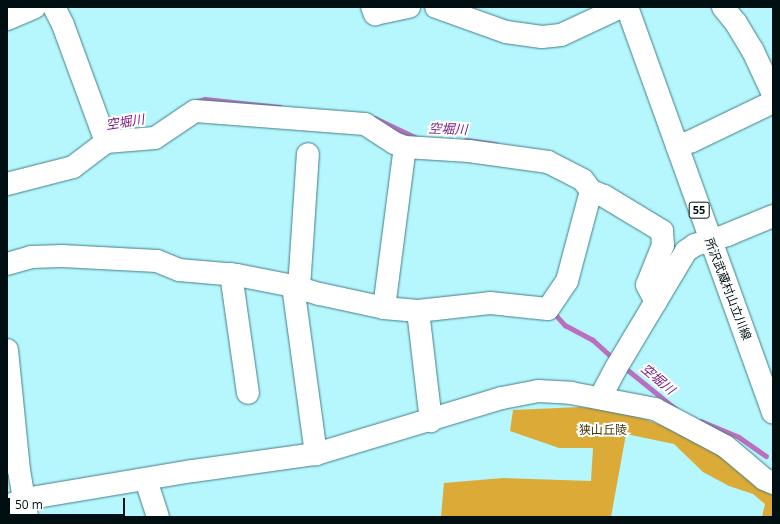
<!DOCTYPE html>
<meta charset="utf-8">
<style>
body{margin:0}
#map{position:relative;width:780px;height:524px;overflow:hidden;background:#b6f6fd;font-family:"Open Sans","Noto Sans JP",sans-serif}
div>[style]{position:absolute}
.forest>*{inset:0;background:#dbaa37}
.stream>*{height:4.5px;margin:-2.25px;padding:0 2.25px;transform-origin:2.25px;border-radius:2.25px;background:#b970be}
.roads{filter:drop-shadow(0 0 1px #427f86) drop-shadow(0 0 1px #427f86)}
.minor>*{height:22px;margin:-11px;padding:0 11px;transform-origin:11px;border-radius:11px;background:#fff}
.major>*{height:22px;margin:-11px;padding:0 11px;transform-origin:11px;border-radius:11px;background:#fff}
span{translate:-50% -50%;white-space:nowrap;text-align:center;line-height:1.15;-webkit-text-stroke:4px #fff;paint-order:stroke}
.shield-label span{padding:1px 3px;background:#fff;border:1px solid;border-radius:3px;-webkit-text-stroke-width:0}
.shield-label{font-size:11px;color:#001012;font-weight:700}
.street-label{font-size:12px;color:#001012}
.park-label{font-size:12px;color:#473402}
.water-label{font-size:13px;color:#751a7d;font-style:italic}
.frame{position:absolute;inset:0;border:8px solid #001012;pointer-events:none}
.scale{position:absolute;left:8px;top:498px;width:117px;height:18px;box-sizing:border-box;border:2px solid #001012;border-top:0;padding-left:5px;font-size:12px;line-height:14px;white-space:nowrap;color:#001012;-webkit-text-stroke:3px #fff;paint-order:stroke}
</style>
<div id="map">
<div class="forest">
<div style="clip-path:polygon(580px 407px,622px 411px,689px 435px,723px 453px,773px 496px,773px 517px,762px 517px,765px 504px,753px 494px,729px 486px,703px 472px,674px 444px,626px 434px,611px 517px,441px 517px,444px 483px,503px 478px,591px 481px,593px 448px,559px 448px,510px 431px,513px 410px)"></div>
</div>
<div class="stream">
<div style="left:195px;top:102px;width:10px;rotate:-17deg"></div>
<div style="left:205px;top:99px;width:75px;rotate:6.1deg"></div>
<div style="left:375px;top:118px;width:49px;rotate:25.5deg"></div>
<div style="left:466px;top:140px;width:30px;rotate:8deg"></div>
<div style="left:557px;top:311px;width:4px;rotate:124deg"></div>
<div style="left:555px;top:314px;width:15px;rotate:48deg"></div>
<div style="left:565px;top:325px;width:32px;rotate:28deg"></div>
<div style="left:593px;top:340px;width:28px;rotate:42deg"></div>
<div style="left:623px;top:366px;width:68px;rotate:39.1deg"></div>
<div style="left:701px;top:421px;width:41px;rotate:22.8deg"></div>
<div style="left:739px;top:437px;width:33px;rotate:35deg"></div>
</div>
<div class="roads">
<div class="minor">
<div style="left:54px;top:7px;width:20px;rotate:63deg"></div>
<div style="left:63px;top:25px;width:125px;rotate:69.8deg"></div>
<div style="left:372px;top:7px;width:8px;rotate:67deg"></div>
<div style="left:375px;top:14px;width:35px;rotate:-12deg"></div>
<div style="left:436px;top:7px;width:74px;rotate:19.7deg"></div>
<div style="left:506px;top:32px;width:36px;rotate:8deg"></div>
<div style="left:542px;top:37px;width:19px;rotate:-6deg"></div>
<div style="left:561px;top:35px;width:66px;rotate:-25deg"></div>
<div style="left:723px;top:7px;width:21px;rotate:51deg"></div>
<div style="left:736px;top:23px;width:33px;rotate:59deg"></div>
<div style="left:753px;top:51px;width:47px;rotate:65.1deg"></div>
<div style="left:677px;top:146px;width:16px;rotate:-18deg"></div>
<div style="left:692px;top:141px;width:90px;rotate:-25.7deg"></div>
<div style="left:7px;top:184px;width:68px;rotate:-14.4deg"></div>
<div style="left:73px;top:167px;width:41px;rotate:-37.1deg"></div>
<div style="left:106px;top:142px;width:49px;rotate:-4.7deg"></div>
<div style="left:155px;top:138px;width:48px;rotate:-34deg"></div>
<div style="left:195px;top:111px;width:170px;rotate:4.4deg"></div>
<div style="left:365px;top:124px;width:35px;rotate:33deg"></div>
<div style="left:394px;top:143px;width:12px;rotate:20deg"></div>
<div style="left:405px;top:147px;width:64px;rotate:3.6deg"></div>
<div style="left:469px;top:151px;width:80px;rotate:7.9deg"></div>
<div style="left:548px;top:162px;width:39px;rotate:27deg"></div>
<div style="left:583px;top:180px;width:14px;rotate:54deg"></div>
<div style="left:591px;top:191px;width:14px;rotate:21deg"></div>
<div style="left:604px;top:196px;width:68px;rotate:31.1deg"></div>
<div style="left:662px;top:231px;width:14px;rotate:86deg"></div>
<div style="left:663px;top:245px;width:43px;rotate:111.8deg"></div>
<div style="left:647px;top:285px;width:19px;rotate:62deg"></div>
<div style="left:7px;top:264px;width:25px;rotate:-16deg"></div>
<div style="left:31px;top:257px;width:31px;rotate:-2deg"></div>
<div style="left:62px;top:256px;width:95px;rotate:3deg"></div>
<div style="left:157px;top:261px;width:24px;rotate:22deg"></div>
<div style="left:179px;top:270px;width:58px;rotate:4.9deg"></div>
<div style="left:237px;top:275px;width:57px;rotate:11.1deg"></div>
<div style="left:293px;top:286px;width:28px;rotate:17deg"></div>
<div style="left:320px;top:294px;width:66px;rotate:12.3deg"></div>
<div style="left:384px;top:308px;width:34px;rotate:5deg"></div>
<div style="left:418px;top:311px;width:72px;rotate:-6.3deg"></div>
<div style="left:490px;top:303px;width:58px;rotate:5.9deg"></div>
<div style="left:548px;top:309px;width:34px;rotate:-56deg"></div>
<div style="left:567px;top:281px;width:93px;rotate:-75.1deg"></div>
<div style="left:231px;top:274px;width:120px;rotate:81.9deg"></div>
<div style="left:293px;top:286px;width:170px;rotate:82.2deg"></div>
<div style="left:299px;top:288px;width:134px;rotate:-86.2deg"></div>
<div style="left:384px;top:308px;width:162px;rotate:-82.6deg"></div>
<div style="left:418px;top:311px;width:111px;rotate:83.3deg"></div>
<div style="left:7px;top:350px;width:121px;rotate:84.3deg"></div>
<div style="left:19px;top:470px;width:48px;rotate:80.3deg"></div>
<div style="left:600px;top:398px;width:34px;rotate:-62deg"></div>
<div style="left:616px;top:368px;width:136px;rotate:-59.1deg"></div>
<div style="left:686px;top:251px;width:11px;rotate:-34deg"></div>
<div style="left:695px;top:245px;width:34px;rotate:-17deg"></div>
<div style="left:727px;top:235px;width:50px;rotate:-22.4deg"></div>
<div style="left:146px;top:480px;width:39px;rotate:72deg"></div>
<div style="left:7px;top:506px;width:19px;rotate:-21deg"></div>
<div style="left:25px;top:499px;width:170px;rotate:-9.5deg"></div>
<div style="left:193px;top:471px;width:124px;rotate:-7.9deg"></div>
<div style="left:316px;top:454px;width:194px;rotate:-16.8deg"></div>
<div style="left:502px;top:398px;width:37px;rotate:-11deg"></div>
<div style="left:538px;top:391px;width:33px;rotate:3deg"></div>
<div style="left:571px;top:393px;width:86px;rotate:10.8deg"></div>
<div style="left:655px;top:409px;width:79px;rotate:27.9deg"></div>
<div style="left:725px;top:446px;width:51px;rotate:40.2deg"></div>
<div style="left:764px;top:479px;width:10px;rotate:24deg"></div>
</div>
<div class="major">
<div style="left:627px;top:7px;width:431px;rotate:70.2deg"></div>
<div style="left:7px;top:19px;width:30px;rotate:-23deg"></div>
</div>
</div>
<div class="shield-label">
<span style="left:699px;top:210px">55</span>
</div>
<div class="street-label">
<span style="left:728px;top:289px;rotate:69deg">所沢武蔵村山立川線</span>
</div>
<div class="park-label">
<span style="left:603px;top:430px">狭山丘陵</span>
</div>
<div class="water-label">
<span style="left:125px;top:122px;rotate:-9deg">空堀川</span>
<span style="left:448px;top:129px;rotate:2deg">空堀川</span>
<span style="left:658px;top:379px;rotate:40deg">空堀川</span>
</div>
<div class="frame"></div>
<div class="scale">50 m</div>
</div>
